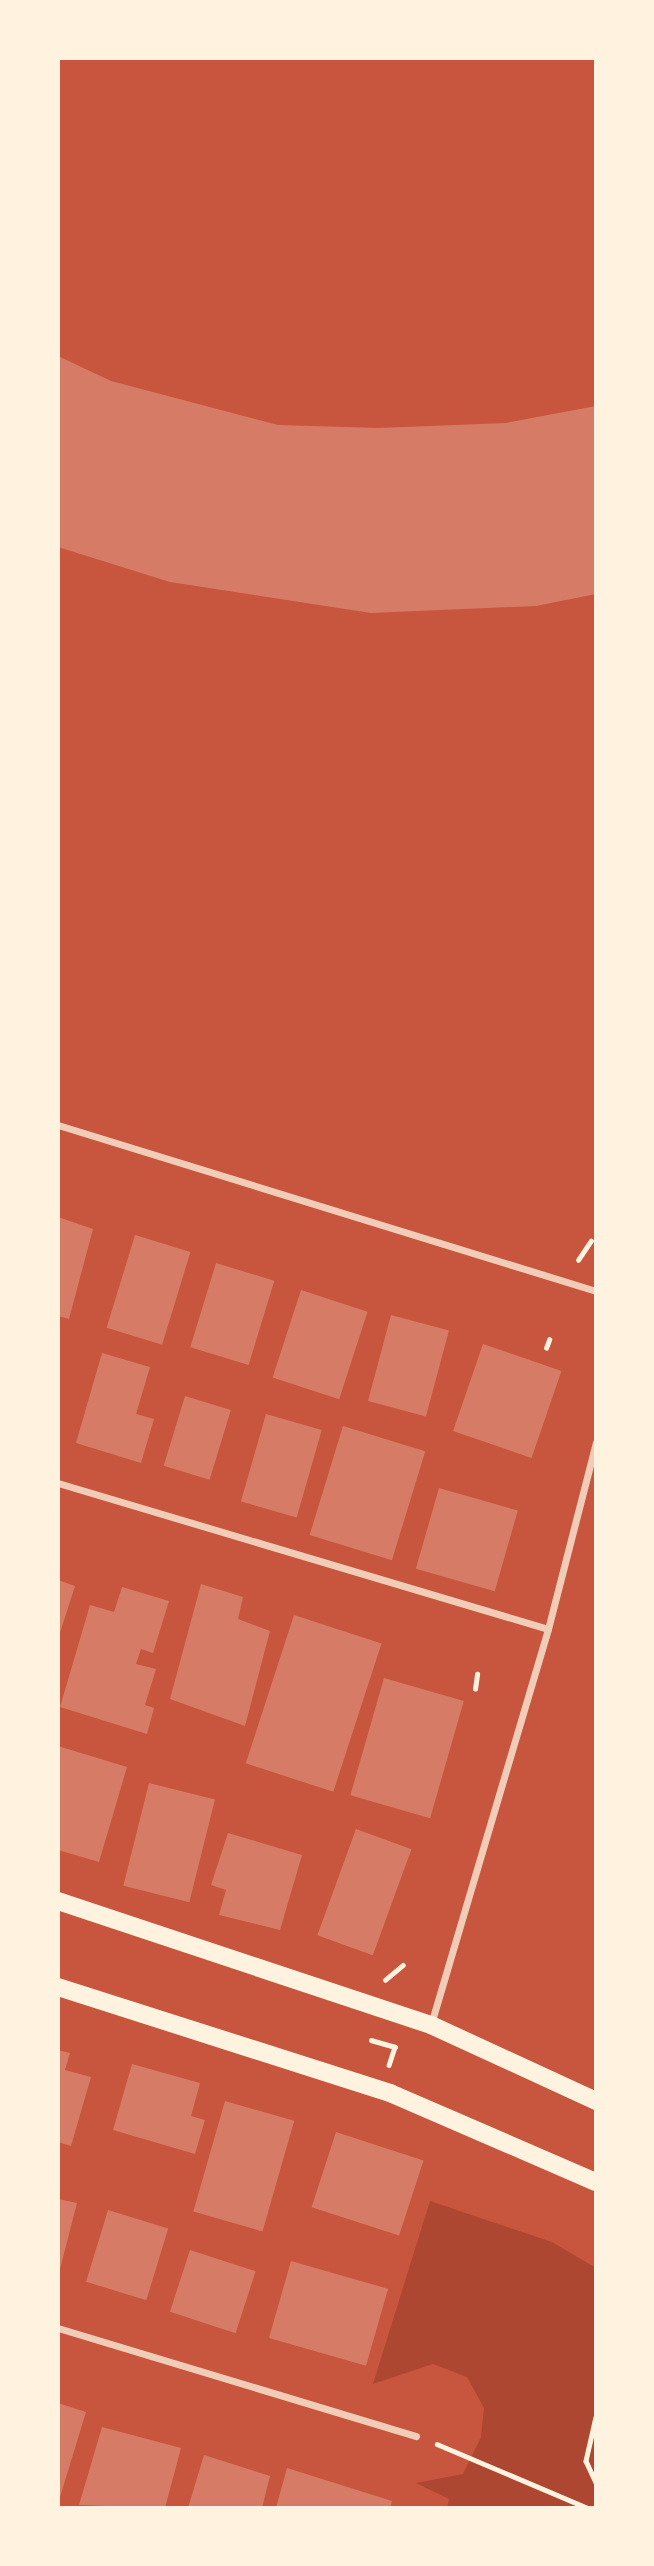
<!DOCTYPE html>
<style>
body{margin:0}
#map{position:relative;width:654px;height:2566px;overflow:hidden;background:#c8553d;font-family:Overpass,sans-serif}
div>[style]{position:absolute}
.green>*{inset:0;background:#ae4732}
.building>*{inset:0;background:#d67c66;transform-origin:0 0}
.path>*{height:4.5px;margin:-2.25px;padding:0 2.25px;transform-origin:2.25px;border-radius:2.25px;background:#fff3e0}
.minor>*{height:7px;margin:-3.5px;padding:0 3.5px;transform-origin:3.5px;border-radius:3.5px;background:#f1ccb7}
.primary>*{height:18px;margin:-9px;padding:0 9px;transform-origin:9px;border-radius:9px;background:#fff3e0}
span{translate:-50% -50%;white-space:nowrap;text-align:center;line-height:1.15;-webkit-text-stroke:5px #fff3e0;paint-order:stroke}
.frame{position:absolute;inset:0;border:60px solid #fff3e0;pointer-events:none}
</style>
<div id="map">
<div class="green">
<div style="clip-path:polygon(430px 2201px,552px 2242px,596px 2268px,596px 2508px,447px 2508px,449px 2499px,416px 2483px,463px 2474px,481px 2437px,484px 2408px,467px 2377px,433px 2364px,373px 2384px)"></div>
</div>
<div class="building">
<div style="clip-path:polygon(58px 356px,111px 381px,278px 425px,379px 428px,506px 423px,596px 406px,596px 594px,536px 606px,371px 613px,170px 582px,58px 547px)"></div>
<div style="clip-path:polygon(58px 1217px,93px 1229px,69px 1319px,58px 1316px)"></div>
<div style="left:135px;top:1235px;width:58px;height:97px;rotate:17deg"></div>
<div style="left:216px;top:1263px;width:61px;height:88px;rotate:17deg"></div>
<div style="left:301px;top:1290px;width:70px;height:92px;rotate:18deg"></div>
<div style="left:391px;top:1315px;width:60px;height:89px;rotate:15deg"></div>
<div style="left:483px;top:1344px;width:83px;height:92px;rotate:19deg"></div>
<div style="clip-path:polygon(102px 1353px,150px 1367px,136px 1414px,154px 1419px,141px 1463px,76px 1443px)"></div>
<div style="left:185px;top:1396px;width:48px;height:73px;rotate:17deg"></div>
<div style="left:266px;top:1414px;width:58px;height:91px;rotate:16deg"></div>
<div style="left:343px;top:1426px;width:86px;height:114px;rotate:17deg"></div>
<div style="left:439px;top:1488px;width:82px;height:84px;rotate:16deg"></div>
<div style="clip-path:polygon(58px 1580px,75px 1586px,58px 1639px)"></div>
<div style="clip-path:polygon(201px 1584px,243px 1597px,238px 1619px,270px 1631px,245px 1726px,170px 1699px)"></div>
<div style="clip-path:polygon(122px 1587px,169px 1601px,153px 1653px,141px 1649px,136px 1664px,156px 1669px,145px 1705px,154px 1708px,147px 1734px,60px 1707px,90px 1605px,114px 1612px)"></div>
<div style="left:294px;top:1615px;width:92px;height:156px;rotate:18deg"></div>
<div style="left:384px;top:1678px;width:83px;height:122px;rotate:16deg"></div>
<div style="clip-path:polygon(58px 1746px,127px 1767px,99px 1862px,58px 1850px)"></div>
<div style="left:149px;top:1783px;width:68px;height:106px;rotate:14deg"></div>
<div style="left:356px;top:1829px;width:59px;height:113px;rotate:20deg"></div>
<div style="clip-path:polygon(228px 1833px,302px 1855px,280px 1930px,219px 1915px,226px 1890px,211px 1885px)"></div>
<div style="clip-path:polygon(58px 2050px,70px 2053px,65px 2070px,91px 2077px,71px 2146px,58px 2142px)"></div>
<div style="clip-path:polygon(132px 2064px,200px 2083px,191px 2116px,205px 2120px,195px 2154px,113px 2130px)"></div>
<div style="left:225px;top:2101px;width:72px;height:115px;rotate:16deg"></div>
<div style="left:336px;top:2132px;width:92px;height:79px;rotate:18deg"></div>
<div style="clip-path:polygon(58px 2199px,77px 2203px,59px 2273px,58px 2273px)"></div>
<div style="left:108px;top:2210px;width:63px;height:75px;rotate:17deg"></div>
<div style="left:190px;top:2250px;width:69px;height:65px;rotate:18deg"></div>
<div style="left:291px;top:2261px;width:101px;height:80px;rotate:16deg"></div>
<div style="clip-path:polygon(58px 2403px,86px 2412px,60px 2497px,58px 2496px)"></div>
<div style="clip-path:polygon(102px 2427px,181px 2448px,165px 2508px,79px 2505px)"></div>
<div style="clip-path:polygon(204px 2455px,270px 2476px,262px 2508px,188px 2508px)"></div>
<div style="clip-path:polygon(287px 2468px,392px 2501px,390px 2508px,276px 2508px)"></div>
</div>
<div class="path">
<div style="left:578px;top:1260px;width:23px;rotate:-56deg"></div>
<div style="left:546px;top:1348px;width:9px;rotate:-69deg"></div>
<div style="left:475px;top:1689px;width:15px;rotate:-82deg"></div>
<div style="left:385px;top:1980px;width:23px;rotate:-40deg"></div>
<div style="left:371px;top:2040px;width:25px;rotate:16deg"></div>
<div style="left:395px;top:2047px;width:19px;rotate:108deg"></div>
<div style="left:596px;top:2417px;width:45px;rotate:102.8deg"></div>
<div style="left:586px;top:2461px;width:23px;rotate:65deg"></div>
<div style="left:437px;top:2444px;width:164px;rotate:23deg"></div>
</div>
<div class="minor">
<div style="left:58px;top:1125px;width:563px;rotate:17.15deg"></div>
<div style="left:58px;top:1483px;width:511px;rotate:16.59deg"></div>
<div style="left:431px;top:2024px;width:412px;rotate:-73.5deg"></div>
<div style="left:548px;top:1629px;width:193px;rotate:-75.6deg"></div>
<div style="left:58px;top:2328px;width:374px;rotate:16.8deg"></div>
</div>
<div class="primary">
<div style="left:58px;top:1901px;width:393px;rotate:18.4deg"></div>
<div style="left:431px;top:2025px;width:182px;rotate:24.7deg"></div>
<div style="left:58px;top:1987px;width:349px;rotate:17.7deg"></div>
<div style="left:390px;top:2093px;width:224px;rotate:23.4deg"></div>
</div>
<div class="frame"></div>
</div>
